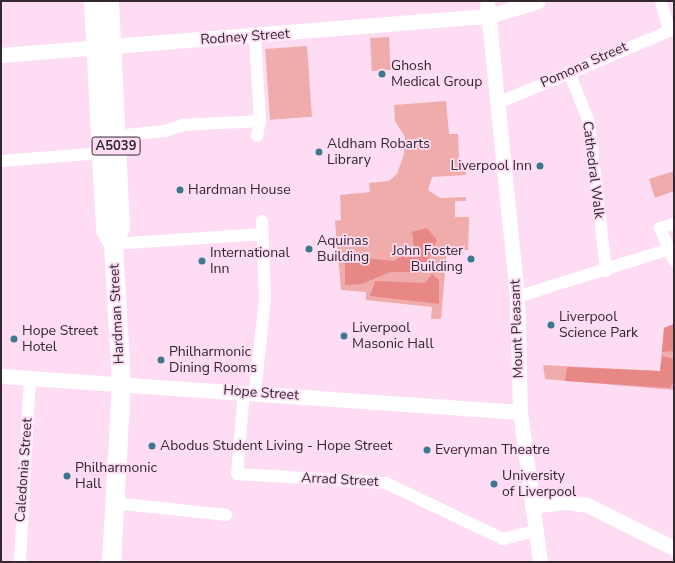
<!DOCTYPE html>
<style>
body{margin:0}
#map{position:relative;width:675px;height:563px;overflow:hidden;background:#fddcf4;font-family:"Nunito Sans",sans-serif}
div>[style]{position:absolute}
.green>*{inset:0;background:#f0acab;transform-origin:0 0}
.forest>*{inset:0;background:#e78887}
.minor>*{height:12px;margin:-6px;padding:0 6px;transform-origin:6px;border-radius:6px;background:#fff}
.tertiary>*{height:15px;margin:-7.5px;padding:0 7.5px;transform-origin:7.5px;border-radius:7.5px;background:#fff}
.primary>*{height:19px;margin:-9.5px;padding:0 9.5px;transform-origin:9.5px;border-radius:9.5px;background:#fff}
.dots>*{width:11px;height:11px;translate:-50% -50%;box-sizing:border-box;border:2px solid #fddcf4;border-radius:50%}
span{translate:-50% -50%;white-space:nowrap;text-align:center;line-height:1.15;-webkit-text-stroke:3.5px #fddcf4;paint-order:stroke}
.shield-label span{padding:1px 3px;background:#fddcf4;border:1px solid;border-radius:3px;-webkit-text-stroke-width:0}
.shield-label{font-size:13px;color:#332730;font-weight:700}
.street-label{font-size:14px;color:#332730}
.poi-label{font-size:14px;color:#332730}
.left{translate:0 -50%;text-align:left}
.right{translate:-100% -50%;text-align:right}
.frame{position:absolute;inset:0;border:2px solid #332730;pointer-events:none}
</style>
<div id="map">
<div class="green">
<div style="left:389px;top:37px;width:33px;height:19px;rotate:87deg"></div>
<div style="left:307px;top:46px;width:71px;height:42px;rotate:86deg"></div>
<div style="clip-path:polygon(446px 101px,449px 134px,458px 134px,459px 163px,466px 163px,466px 175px,432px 177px,428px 190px,440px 198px,466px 197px,466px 201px,455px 201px,455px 217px,469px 217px,469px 221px,468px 250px,447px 250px,441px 319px,431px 319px,432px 307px,366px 300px,366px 292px,341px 290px,335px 221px,341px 220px,340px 195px,370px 192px,369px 183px,389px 181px,397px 174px,404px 154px,405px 137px,395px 121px,394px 105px)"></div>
<div style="clip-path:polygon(674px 171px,674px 191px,655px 198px,649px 179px)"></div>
<div style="clip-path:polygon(674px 324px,674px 390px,545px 379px,543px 365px,660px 371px,664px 328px)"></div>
</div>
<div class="forest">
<div style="clip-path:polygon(427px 228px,437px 240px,422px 272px,390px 272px,362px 284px,345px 285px,345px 256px,394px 261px,414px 247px,412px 232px)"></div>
<div style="clip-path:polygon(432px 274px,439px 280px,439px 304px,370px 296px,375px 281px,425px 283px)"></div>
<div style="clip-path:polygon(674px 324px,674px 351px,662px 352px,664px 328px)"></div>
<div style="clip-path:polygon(662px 356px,674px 359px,674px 381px,670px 388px,565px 381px,567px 367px,660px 371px)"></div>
</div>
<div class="minor">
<div style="left:255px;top:37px;width:84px;rotate:86.6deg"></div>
<div style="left:260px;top:121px;width:15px;rotate:101deg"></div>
<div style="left:569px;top:72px;width:54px;rotate:68.2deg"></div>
<div style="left:589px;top:122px;width:150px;rotate:83.5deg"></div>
<div style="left:498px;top:103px;width:186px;rotate:-22.8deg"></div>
<div style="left:669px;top:31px;width:31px;rotate:-105deg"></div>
<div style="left:1px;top:161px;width:101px;rotate:-4.5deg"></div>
<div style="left:102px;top:153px;width:21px;rotate:-53deg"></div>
<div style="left:115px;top:136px;width:50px;rotate:-5.7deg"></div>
<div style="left:165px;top:131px;width:20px;rotate:-18deg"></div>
<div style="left:184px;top:125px;width:76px;rotate:-3deg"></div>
<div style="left:113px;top:244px;width:149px;rotate:-3.8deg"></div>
<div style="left:669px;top:249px;width:23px;rotate:-113deg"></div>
<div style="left:660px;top:228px;width:15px;rotate:-16deg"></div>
<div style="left:517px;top:297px;width:159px;rotate:-17.5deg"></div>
<div style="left:669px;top:249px;width:12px;rotate:66deg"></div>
<div style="left:244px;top:392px;width:82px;rotate:94.9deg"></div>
<div style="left:237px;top:474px;width:149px;rotate:3.5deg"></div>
<div style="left:386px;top:483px;width:130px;rotate:25.6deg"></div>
<div style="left:503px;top:539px;width:34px;rotate:-14deg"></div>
<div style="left:255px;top:393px;width:96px;rotate:-84deg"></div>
<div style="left:265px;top:298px;width:77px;rotate:-92.2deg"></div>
<div style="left:114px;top:503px;width:113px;rotate:6.1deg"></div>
<div style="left:20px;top:562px;width:185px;rotate:-86.9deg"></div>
</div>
<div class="tertiary">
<div style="left:487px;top:1px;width:298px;rotate:84.2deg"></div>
<div style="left:517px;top:297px;width:115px;rotate:88.5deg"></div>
<div style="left:520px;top:412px;width:151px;rotate:82.4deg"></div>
<div style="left:1px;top:55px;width:490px;rotate:-4.6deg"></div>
<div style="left:489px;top:16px;width:51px;rotate:-17deg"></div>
<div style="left:1px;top:376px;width:520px;rotate:3.97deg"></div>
<div style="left:532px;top:506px;width:34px;rotate:-7deg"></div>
<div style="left:566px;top:502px;width:21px;rotate:8deg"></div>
<div style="left:587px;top:505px;width:97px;rotate:26.3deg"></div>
</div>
<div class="primary">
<div style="left:93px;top:1px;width:229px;rotate:87deg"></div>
<div style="left:105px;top:230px;width:16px;rotate:60deg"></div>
<div style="left:113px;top:244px;width:140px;rotate:86.7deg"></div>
<div style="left:121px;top:384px;width:178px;rotate:93.2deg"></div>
<div style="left:109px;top:1px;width:226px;rotate:87.2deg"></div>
<div style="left:120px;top:227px;width:18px;rotate:112deg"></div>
</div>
<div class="dots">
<div style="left:382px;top:74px;background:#3c7990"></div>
<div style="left:319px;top:152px;background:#3c7990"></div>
<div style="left:540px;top:166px;background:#3c7990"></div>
<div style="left:180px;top:190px;background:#3c7990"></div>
<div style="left:309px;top:249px;background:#3c7990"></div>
<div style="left:471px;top:259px;background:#3c7990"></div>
<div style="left:202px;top:261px;background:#3c7990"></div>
<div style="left:551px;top:325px;background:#3c7990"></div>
<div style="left:344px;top:336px;background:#3c7990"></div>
<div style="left:14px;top:339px;background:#3c7990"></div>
<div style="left:161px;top:360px;background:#3c7990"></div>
<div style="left:152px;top:446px;background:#3c7990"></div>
<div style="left:427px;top:450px;background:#3c7990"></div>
<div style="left:67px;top:476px;background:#3c7990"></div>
<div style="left:494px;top:484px;background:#3c7990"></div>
</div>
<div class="shield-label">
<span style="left:116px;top:146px">A5039</span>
</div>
<div class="street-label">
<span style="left:245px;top:37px;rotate:-4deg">Rodney Street</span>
<span style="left:584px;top:65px;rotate:-24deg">Pomona Street</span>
<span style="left:593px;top:170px;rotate:83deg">Cathedral Walk</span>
<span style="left:117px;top:314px;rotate:-93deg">Hardman Street</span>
<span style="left:517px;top:329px;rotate:-92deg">Mount Pleasant</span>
<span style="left:261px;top:393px;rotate:4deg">Hope Street</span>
<span style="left:24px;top:470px;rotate:-86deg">Caledonia Street</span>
<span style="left:340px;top:480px;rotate:3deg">Arrad Street</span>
</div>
<div class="poi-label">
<span class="left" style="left:391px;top:74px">Ghosh<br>Medical Group</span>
<span class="left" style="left:327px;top:152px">Aldham Robarts<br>Library</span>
<span class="right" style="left:532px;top:166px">Liverpool Inn</span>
<span class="left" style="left:188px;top:190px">Hardman House</span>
<span class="left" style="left:317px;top:249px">Aquinas<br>Building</span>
<span class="right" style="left:463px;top:259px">John Foster<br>Building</span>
<span class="left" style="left:210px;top:261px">International<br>Inn</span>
<span class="left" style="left:559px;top:325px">Liverpool<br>Science Park</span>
<span class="left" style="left:352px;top:336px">Liverpool<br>Masonic Hall</span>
<span class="left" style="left:22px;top:339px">Hope Street<br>Hotel</span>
<span class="left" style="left:169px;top:360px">Philharmonic<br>Dining Rooms</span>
<span class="left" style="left:160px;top:446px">Abodus Student Living - Hope Street</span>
<span class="left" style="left:435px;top:450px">Everyman Theatre</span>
<span class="left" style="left:75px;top:476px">Philharmonic<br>Hall</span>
<span class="left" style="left:502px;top:484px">University<br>of Liverpool</span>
</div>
<div class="frame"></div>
</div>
